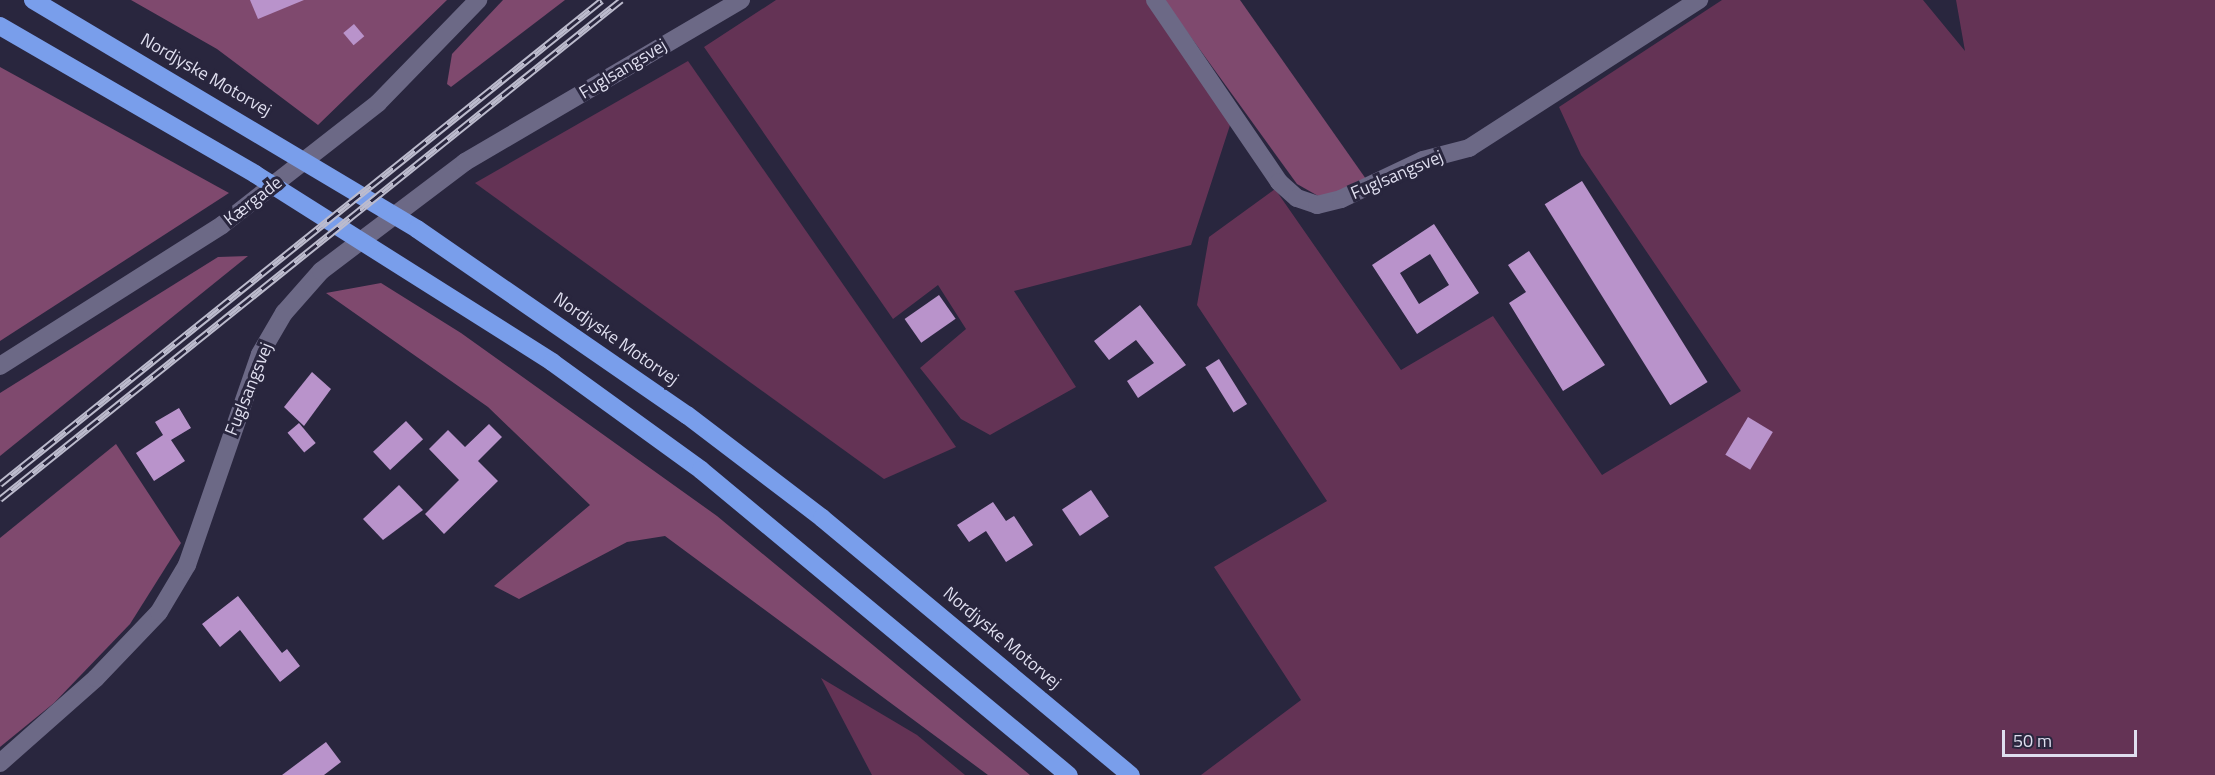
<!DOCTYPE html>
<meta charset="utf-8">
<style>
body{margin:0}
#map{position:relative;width:2215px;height:775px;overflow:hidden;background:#29263e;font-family:"Titillium Web",sans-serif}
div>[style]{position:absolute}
.green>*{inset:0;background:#643355}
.forest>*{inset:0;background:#7f496e}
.building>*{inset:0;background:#b993cb;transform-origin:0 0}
.minor>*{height:18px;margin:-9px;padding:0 9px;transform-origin:9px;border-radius:9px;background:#6c6986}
.highway>*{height:18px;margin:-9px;padding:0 9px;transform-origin:9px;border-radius:9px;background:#799eeb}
.rail>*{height:7px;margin-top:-3.5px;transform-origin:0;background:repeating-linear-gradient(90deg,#29263e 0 14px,#bcbbcd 0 28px);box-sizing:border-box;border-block:2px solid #bcbbcd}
span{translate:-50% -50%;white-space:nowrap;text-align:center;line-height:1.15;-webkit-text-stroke:6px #29263e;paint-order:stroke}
.street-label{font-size:18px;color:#dfdeef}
.scale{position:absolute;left:2002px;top:730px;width:135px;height:27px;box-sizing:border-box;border:3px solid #dfdeef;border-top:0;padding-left:8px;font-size:18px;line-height:21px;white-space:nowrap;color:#dfdeef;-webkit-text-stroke:4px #29263e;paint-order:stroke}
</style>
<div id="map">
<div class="green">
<div style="clip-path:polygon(776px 0,1149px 0,1232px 119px,1191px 245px,1014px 291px,1076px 387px,990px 435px,961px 419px,920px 368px,966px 329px,938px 285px,893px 319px,704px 47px)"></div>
<div style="clip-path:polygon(1722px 0,1923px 0,1965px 51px,1956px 0,2215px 0,2215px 775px,1201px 775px,1301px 700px,1214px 567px,1327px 501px,1197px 305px,1209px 237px,1275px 189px,1401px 370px,1493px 316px,1602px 475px,1741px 391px,1581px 155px,1559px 107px)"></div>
<div style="clip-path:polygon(688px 61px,956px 447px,884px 479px,475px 183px)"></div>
<div style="clip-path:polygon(821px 678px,917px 735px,965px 775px,872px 775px)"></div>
</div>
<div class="forest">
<div style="clip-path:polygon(131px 0,447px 0,318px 125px,217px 49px)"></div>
<div style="clip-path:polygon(503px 0,565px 0,451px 87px,447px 84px,452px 54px)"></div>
<div style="clip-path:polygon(1164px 0,1240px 0,1366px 179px,1345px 192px,1320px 197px,1297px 184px)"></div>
<div style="clip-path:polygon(0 67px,229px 193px,0 341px)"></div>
<div style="clip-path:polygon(248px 256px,0 456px,0 393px,218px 257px)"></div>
<div style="clip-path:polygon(381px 283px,461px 333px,717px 516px,1030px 775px,988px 775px,665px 536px,627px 542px,519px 599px,494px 586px,590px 505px,488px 407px,326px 293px)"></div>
<div style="clip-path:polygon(116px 444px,181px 543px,130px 624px,54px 703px,0 747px,0 538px)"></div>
</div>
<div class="building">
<div style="clip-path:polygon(250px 0,304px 0,258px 19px)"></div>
<div style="left:354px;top:24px;width:16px;height:14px;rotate:50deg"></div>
<div style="left:1582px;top:181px;width:237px;height:44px;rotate:58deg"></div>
<div style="clip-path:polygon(evenodd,1434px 224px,1479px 293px,1417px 334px,1372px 265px,1434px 224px,1430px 254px,1449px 285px,1419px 304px,1400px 273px,1430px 254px)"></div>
<div style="clip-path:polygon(1529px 251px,1605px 365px,1563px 391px,1509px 303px,1526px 292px,1508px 265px)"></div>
<div style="left:939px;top:295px;width:29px;height:42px;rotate:55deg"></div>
<div style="clip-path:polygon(1140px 305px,1186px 365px,1138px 398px,1127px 381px,1154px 363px,1136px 340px,1109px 360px,1094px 341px)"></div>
<div style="left:1219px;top:359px;width:53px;height:16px;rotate:58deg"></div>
<div style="clip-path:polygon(312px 372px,331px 389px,304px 426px,284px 407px)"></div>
<div style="clip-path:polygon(179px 408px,191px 428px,171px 440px,185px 461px,154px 481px,136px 453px,163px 435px,155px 422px)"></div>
<div style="left:1748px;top:417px;width:29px;height:44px;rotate:31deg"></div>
<div style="left:406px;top:421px;width:25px;height:45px;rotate:47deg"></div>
<div style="left:299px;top:423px;width:26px;height:15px;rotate:50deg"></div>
<div style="clip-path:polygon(489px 424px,502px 437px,478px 461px,498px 481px,444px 534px,425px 514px,459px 480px,429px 449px,448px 430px,465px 447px)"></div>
<div style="clip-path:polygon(399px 485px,423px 510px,383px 540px,363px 519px)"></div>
<div style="left:1091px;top:490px;width:32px;height:35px;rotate:56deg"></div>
<div style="clip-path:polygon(993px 502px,1006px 521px,1014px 516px,1033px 545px,1006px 562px,986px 531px,969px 542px,957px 525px)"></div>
<div style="clip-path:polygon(238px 596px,282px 653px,287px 649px,300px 666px,280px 682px,240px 630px,220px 647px,202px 624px)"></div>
<div style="clip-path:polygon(326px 742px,341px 762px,324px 775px,282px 775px)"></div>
</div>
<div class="minor">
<div style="left:1155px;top:0;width:220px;rotate:55.7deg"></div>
<div style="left:1279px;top:182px;width:24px;rotate:42deg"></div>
<div style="left:1297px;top:198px;width:21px;rotate:19deg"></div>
<div style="left:1317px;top:205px;width:25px;rotate:-14deg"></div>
<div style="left:1341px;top:199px;width:91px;rotate:-25.4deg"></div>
<div style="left:1423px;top:160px;width:48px;rotate:-14.6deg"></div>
<div style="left:1469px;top:148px;width:274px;rotate:-32.8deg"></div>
<div style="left:0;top:366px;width:263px;rotate:-32.4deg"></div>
<div style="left:222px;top:225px;width:198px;rotate:-38deg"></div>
<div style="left:378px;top:103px;width:144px;rotate:-45.8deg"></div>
<div style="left:0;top:763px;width:128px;rotate:-41.5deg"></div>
<div style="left:96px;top:678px;width:91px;rotate:-46.3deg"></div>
<div style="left:159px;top:612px;width:55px;rotate:-59.2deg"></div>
<div style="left:187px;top:565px;width:223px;rotate:-70.9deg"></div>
<div style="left:260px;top:354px;width:48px;rotate:-59.7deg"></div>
<div style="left:284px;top:313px;width:56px;rotate:-48.6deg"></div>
<div style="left:321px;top:271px;width:181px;rotate:-37.1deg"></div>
<div style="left:465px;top:162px;width:320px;rotate:-30.4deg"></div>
</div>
<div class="highway">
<div style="left:33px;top:0;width:447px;rotate:30.8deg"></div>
<div style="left:417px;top:229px;width:328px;rotate:34.6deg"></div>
<div style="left:687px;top:415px;width:170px;rotate:37.3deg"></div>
<div style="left:822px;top:518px;width:402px;rotate:39.8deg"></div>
<div style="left:0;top:26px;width:295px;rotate:30.1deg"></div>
<div style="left:255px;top:174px;width:352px;rotate:32.3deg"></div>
<div style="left:552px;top:362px;width:184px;rotate:35.9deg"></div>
<div style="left:701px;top:470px;width:478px;rotate:39.7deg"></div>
</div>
<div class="rail">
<div style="left:0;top:484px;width:772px;rotate:-38.8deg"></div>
<div style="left:0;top:499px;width:797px;rotate:-38.78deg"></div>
</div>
<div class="street-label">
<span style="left:623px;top:69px;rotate:-31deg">Fuglsangsvej</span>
<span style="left:206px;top:75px;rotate:30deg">Nordjyske Motorvej</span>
<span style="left:1397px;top:175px;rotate:-23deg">Fuglsangsvej</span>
<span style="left:253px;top:201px;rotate:-38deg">Kærgade</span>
<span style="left:616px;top:339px;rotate:35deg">Nordjyske Motorvej</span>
<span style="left:249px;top:389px;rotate:-68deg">Fuglsangsvej</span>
<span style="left:1002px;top:638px;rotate:40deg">Nordjyske Motorvej</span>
</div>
<div class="scale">50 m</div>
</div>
